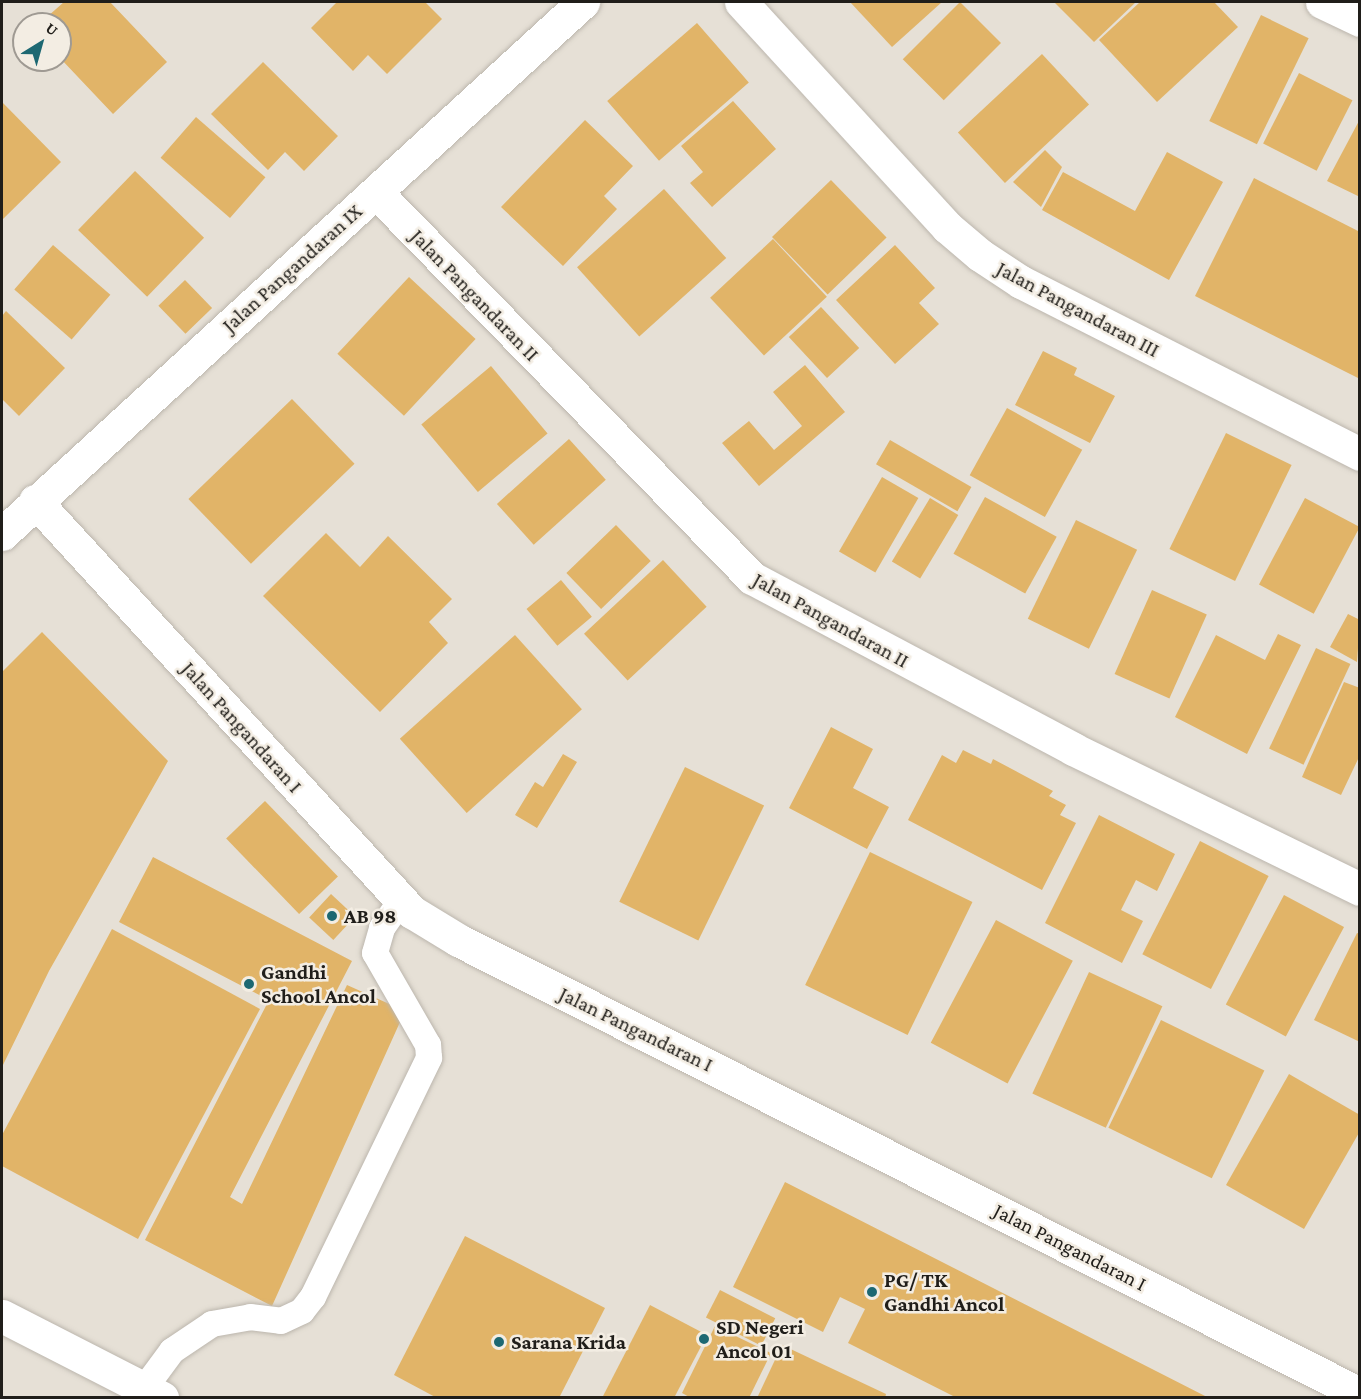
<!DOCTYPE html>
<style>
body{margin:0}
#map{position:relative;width:1361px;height:1399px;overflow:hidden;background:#e6e0d6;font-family:"Crimson Pro",serif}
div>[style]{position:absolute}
.building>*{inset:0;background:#e1b468;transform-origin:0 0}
.roads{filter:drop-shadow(0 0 2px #bcb6ad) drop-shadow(0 0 2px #bcb6ad)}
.lane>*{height:26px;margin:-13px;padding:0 13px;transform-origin:13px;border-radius:13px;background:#fff}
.street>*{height:33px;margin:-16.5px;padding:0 16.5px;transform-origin:16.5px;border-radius:16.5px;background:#fff}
.dots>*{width:16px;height:16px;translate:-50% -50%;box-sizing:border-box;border:3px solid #f3ede3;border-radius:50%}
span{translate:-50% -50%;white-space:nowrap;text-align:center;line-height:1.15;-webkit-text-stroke:5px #f3ede3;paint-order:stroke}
.street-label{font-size:21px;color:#201e1a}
.poi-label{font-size:21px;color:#201e1a;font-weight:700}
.left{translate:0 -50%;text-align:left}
.frame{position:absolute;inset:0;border:3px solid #201e1a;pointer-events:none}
.north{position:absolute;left:12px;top:12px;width:60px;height:60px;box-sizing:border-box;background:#f3ede3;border:2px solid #9f9a93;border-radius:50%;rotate:37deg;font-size:16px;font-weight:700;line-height:24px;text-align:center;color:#201e1a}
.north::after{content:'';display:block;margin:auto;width:21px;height:27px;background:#1d6872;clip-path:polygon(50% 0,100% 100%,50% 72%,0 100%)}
</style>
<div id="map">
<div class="building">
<div style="clip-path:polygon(64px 2px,110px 2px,167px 62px,113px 114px,60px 58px,60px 24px,39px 24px)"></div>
<div style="clip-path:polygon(337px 2px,425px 2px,442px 19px,387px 74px,368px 55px,353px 71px,311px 28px)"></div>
<div style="clip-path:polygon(850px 2px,942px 2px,892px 47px)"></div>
<div style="left:960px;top:2px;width:58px;height:81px;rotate:45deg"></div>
<div style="clip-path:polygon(1054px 2px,1136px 2px,1094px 42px)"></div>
<div style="clip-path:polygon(1140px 2px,1214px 2px,1238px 27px,1157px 102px,1099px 40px)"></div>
<div style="left:1261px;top:15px;width:53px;height:118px;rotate:26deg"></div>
<div style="left:697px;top:23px;width:79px;height:119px;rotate:49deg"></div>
<div style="left:1042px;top:54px;width:69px;height:115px;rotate:47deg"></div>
<div style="clip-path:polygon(263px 62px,338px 136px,304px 171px,285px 152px,268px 170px,211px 114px)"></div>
<div style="left:1299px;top:73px;width:60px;height:79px;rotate:27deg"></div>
<div style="clip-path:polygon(733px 101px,776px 149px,712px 207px,690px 183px,703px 172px,681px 146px)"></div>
<div style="clip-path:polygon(2px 102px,61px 162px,2px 220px)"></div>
<div style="left:196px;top:117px;width:92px;height:54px;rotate:41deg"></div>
<div style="clip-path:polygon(1360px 119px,1360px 197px,1327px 181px)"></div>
<div style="clip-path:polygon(585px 120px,633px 166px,604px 196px,617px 209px,563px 266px,501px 207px)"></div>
<div style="clip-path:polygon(1045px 150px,1062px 167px,1041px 207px,1013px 182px)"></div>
<div style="clip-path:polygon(1167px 152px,1223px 182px,1169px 280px,1042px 210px,1063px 172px,1135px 211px)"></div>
<div style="left:135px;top:171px;width:96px;height:82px;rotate:44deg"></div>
<div style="clip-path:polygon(1254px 178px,1360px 232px,1360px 379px,1195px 296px)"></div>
<div style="left:831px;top:180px;width:80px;height:82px;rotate:46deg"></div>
<div style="left:664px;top:189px;width:93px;height:117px;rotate:48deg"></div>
<div style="left:773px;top:239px;width:79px;height:86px;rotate:47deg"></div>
<div style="left:53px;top:245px;width:76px;height:59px;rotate:41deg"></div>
<div style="clip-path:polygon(895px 245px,935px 288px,919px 303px,939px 324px,895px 364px,836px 300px)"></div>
<div style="left:409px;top:277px;width:91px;height:105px;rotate:43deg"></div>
<div style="left:185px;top:280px;width:39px;height:37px;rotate:46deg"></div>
<div style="left:821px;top:307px;width:56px;height:44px;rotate:47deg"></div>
<div style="clip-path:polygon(6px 311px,65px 368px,19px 416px,2px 399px,2px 316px)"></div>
<div style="clip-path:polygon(1043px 351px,1077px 368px,1074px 375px,1115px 396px,1090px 443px,1015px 405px)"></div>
<div style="clip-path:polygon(805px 365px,845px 412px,759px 486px,722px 443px,749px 421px,774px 450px,802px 426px,773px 392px)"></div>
<div style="left:491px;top:366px;width:88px;height:91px;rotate:50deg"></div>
<div style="left:292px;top:399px;width:90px;height:144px;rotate:46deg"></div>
<div style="left:1007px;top:408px;width:86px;height:77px;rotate:29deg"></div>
<div style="left:1226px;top:433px;width:73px;height:129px;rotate:26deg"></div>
<div style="left:569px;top:439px;width:55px;height:97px;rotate:48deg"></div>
<div style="left:890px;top:440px;width:94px;height:28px;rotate:30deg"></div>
<div style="left:882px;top:477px;width:42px;height:86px;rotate:30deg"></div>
<div style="left:985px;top:497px;width:82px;height:65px;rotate:29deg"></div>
<div style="left:930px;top:498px;width:33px;height:74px;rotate:31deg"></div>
<div style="left:1305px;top:498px;width:62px;height:98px;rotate:28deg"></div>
<div style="left:1076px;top:520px;width:68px;height:110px;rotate:26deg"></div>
<div style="left:616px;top:525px;width:50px;height:69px;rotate:46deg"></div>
<div style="clip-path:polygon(326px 533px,360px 567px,388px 536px,452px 599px,429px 622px,448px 643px,380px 712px,263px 596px)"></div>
<div style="left:663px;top:560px;width:64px;height:108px;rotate:47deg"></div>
<div style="left:561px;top:580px;width:48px;height:45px;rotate:50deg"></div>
<div style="left:1152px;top:590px;width:60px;height:92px;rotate:24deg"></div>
<div style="clip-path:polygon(1348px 614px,1360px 620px,1357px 662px,1330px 647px)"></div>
<div style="clip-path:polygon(42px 632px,168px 761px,49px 971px,2px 1067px,2px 672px)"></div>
<div style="clip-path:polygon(1278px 634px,1301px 645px,1247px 754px,1175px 717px,1216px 635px,1265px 660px)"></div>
<div style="left:515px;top:635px;width:100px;height:155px;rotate:48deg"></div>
<div style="left:1316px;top:648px;width:38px;height:111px;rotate:25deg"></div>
<div style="clip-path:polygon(1344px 682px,1360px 688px,1360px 755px,1341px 795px,1302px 777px)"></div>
<div style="clip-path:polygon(831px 727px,873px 749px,853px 788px,889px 807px,867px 849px,789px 808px)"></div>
<div style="clip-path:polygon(963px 750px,991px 764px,993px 759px,1053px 791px,1049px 796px,1066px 805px,1060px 815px,1076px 823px,1042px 890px,908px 820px,942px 755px,956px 763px)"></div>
<div style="clip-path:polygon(563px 754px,577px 762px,537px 828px,515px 815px,535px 782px,543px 787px)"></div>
<div style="left:685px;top:767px;width:88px;height:150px;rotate:26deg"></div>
<div style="left:265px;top:801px;width:105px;height:54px;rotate:46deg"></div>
<div style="clip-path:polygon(1099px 815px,1175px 854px,1157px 891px,1136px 880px,1121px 910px,1143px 921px,1122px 963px,1045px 923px)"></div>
<div style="left:1200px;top:841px;width:77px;height:127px;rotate:27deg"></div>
<div style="left:870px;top:852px;width:114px;height:148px;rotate:26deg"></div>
<div style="clip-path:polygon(153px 857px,352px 961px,230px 1197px,242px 1204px,347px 985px,405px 1011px,272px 1306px,145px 1240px,269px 1000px,119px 922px)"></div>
<div style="left:331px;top:894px;width:33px;height:32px;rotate:43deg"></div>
<div style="left:1284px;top:895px;width:68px;height:124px;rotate:28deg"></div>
<div style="left:996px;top:920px;width:87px;height:139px;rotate:28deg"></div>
<div style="clip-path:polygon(112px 929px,260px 1009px,138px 1239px,2px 1166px,2px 1135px)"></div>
<div style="clip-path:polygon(1357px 933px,1360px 934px,1360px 1042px,1314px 1020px)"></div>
<div style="left:1089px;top:972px;width:81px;height:134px;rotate:25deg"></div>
<div style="left:1161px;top:1020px;width:115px;height:120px;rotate:26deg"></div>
<div style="clip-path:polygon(1289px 1074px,1360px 1115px,1360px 1131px,1304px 1229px,1226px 1185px)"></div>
<div style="clip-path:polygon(785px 1182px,1209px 1398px,957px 1398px,848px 1343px,865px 1309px,840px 1297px,823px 1332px,733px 1287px)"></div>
<div style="clip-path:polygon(465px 1236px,605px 1308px,559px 1398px,437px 1398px,394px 1375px)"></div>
<div style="left:720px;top:1290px;width:62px;height:31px;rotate:27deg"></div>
<div style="clip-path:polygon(650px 1305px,707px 1335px,674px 1398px,602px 1398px)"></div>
<div style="clip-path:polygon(715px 1326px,771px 1353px,749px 1398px,691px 1398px,682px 1393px)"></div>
<div style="clip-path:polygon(782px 1345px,886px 1394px,885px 1398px,757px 1398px)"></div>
</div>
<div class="roads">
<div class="lane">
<div style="left:144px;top:1389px;width:47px;rotate:-53.6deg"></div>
<div style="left:172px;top:1351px;width:48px;rotate:-34deg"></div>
<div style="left:212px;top:1324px;width:39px;rotate:-10deg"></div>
<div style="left:250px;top:1317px;width:31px;rotate:7deg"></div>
<div style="left:281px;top:1321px;width:23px;rotate:-25deg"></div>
<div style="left:302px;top:1311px;width:18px;rotate:-52deg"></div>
<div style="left:313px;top:1297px;width:266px;rotate:-64.1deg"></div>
<div style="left:429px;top:1058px;width:13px;rotate:-94deg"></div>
<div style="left:428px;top:1045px;width:106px;rotate:-119.9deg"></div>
<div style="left:375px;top:953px;width:26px;rotate:-74deg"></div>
<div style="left:382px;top:928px;width:33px;rotate:-55deg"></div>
</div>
<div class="street">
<div style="left:741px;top:2px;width:305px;rotate:47.5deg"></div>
<div style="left:947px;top:227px;width:43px;rotate:40.3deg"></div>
<div style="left:980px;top:255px;width:49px;rotate:33.4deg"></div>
<div style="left:1021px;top:282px;width:380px;rotate:26.9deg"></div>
<div style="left:1322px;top:2px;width:42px;rotate:25.3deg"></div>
<div style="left:376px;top:192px;width:539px;rotate:45.75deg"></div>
<div style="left:752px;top:578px;width:364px;rotate:28deg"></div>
<div style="left:1073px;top:749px;width:319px;rotate:26deg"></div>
<div style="left:35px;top:501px;width:558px;rotate:47.47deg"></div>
<div style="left:412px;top:912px;width:54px;rotate:31.3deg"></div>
<div style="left:458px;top:940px;width:1010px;rotate:26.72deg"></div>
<div style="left:2px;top:534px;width:788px;rotate:-42.48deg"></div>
<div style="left:2px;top:1316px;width:180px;rotate:27.1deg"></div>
</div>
</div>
<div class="dots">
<div style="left:332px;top:916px;background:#1d6872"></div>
<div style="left:249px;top:984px;background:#1d6872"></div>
<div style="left:872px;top:1292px;background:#1d6872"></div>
<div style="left:704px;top:1339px;background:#1d6872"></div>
<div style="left:499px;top:1342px;background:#1d6872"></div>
</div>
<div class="street-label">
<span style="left:292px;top:268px;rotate:-42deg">Jalan Pangandaran IX</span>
<span style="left:475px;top:295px;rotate:46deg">Jalan Pangandaran II</span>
<span style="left:1078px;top:309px;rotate:28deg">Jalan Pangandaran III</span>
<span style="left:831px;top:620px;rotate:29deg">Jalan Pangandaran II</span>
<span style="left:242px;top:727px;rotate:48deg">Jalan Pangandaran I</span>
<span style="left:636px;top:1029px;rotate:26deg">Jalan Pangandaran I</span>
<span style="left:1070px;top:1247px;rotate:27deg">Jalan Pangandaran I</span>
</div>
<div class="poi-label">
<span class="left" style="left:344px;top:916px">AB 98</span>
<span class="left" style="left:261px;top:984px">Gandhi<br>School Ancol</span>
<span class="left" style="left:884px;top:1292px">PG/ TK<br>Gandhi Ancol</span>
<span class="left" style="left:716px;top:1339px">SD Negeri<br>Ancol 01</span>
<span class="left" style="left:511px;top:1342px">Sarana Krida</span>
</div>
<div class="frame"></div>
<div class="north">U</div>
</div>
